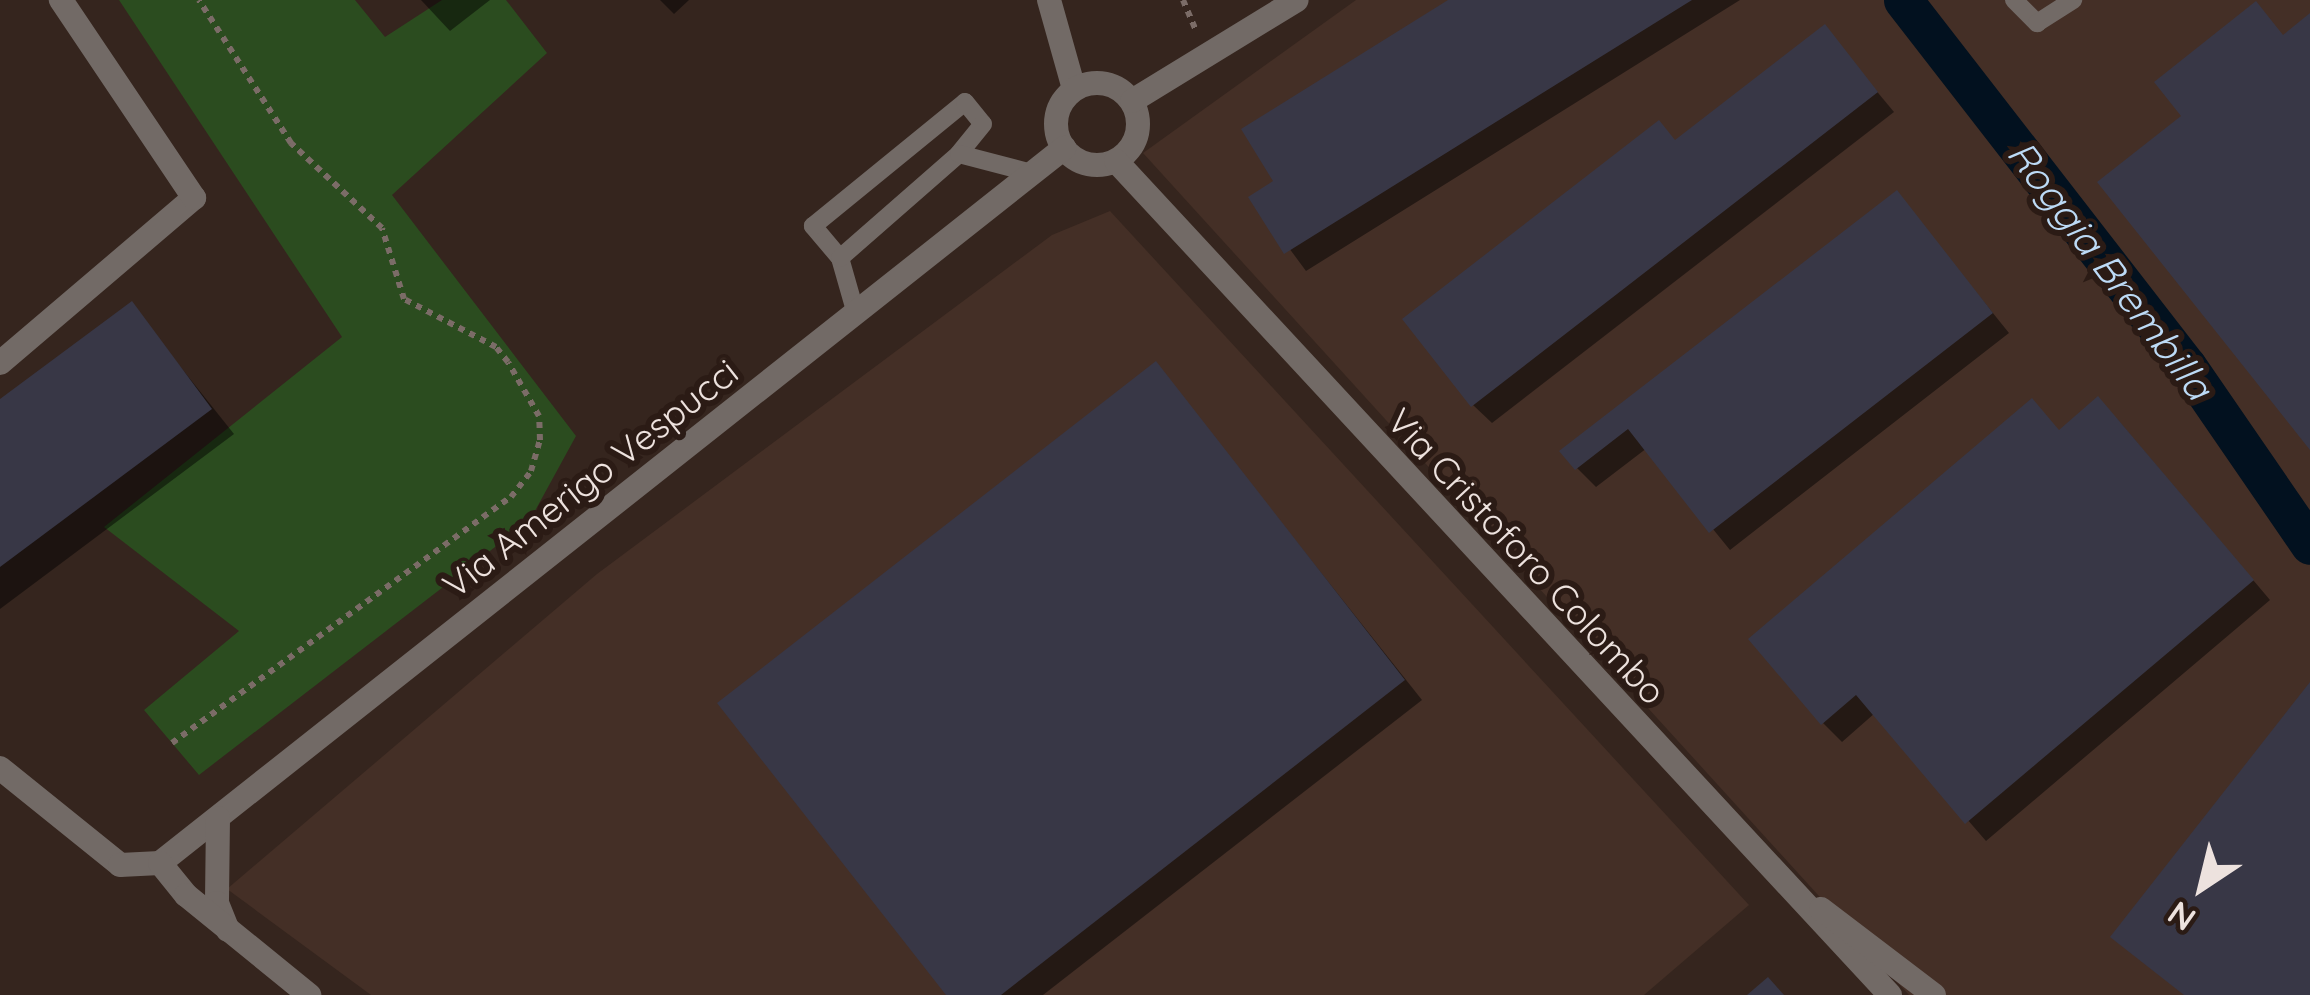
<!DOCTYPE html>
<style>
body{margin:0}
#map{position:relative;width:2310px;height:995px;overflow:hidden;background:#35251e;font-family:Quicksand,sans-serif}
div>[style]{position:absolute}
.built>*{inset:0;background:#442f26}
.green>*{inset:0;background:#2b4c1f}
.shadow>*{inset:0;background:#0007}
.canal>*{height:39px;margin:-19.5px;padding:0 19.5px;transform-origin:19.5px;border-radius:19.5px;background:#02111f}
.building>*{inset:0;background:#383746}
.path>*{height:6px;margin-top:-3px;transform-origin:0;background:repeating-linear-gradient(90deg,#7b6c67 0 6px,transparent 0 12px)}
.lane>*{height:18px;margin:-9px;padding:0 9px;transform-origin:9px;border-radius:9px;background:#726a66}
.street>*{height:24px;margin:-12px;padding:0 12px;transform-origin:12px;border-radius:12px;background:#726a66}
.street>.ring{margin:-12px;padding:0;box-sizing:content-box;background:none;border:24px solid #726a66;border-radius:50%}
span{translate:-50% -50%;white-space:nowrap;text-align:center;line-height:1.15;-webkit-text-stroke:12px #2b1b15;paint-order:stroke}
.street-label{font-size:36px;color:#ede2de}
.water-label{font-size:39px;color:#bcdaf6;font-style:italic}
.north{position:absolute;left:2142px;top:827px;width:120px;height:120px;-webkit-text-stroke:9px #2b1b15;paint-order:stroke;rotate:215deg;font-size:33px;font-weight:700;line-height:48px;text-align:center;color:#ede2de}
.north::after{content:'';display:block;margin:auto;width:42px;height:54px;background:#ede2de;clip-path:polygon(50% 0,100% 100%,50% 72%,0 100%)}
</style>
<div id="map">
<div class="built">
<div style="clip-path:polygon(1356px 0,2310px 0,2310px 995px,1909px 995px,1143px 153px)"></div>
<div style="clip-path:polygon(1110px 211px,1749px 905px,1644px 995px,371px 995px,227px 889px,597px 574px,1052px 235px)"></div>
</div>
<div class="green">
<div style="clip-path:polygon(119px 0,355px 0,385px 37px,442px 0,506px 0,547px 53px,392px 195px,576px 436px,530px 520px,199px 775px,144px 710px,239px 631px,104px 527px,342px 337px)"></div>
</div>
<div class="shadow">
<div style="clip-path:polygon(421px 0,490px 0,450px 31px)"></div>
<div style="clip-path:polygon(660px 0,689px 0,674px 14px)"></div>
<div style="clip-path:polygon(1454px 0,1740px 0,1306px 271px,1252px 198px,1278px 182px)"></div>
<div style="clip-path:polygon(1824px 28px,1894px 112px,1492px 423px,1473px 405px,1677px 142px)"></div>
<div style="clip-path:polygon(1897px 194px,2009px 333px,1730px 550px,1647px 448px,1596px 487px,1577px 468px)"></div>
<div style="clip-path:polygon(131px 305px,234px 434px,0 609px,0 403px)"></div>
<div style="clip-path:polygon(1156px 365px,1422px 700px,1043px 995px,950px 995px)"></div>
<div style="clip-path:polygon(2117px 419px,2270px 600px,1986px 841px,1875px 713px,1842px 742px,1823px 723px,2060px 433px)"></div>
</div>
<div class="canal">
<div style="left:1903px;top:0;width:463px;rotate:52.2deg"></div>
<div style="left:2187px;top:366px;width:217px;rotate:55.5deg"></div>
</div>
<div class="building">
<div style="clip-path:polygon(1448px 0,1692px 0,1284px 254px,1248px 197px,1273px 181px,1241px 129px)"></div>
<div style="clip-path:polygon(2256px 1px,2283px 35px,2310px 13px,2310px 450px,2097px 182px,2181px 116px,2154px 82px)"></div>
<div style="clip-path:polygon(1825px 24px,1878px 92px,1471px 407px,1402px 319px,1659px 120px,1675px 140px)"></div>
<div style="clip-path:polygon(1897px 190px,1993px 313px,1709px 533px,1628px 429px,1575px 470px,1559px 451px)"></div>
<div style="clip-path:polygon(132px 301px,212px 409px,0 567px,0 399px)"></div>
<div style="clip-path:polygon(1156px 361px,1405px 680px,1001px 995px,946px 995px,717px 703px)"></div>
<div style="clip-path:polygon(2098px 396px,2254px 580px,1965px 824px,1856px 695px,1821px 725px,1748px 639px,2032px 398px,2059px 430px)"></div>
<div style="clip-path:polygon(2310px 682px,2310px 995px,2184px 995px,2110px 937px)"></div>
<div style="clip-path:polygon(1768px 977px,1784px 995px,1747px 995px)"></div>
</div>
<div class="path">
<div style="left:1183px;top:0;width:33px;rotate:67deg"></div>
<div style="left:172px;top:743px;width:419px;rotate:-36deg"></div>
<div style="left:511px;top:497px;width:33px;rotate:-52deg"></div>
<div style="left:531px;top:471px;width:32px;rotate:-74deg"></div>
<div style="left:540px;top:440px;width:24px;rotate:-92deg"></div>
<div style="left:539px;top:416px;width:62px;rotate:-119.9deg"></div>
<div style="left:508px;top:362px;width:19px;rotate:-129deg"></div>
<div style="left:496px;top:347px;width:104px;rotate:-152.4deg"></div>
<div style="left:404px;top:299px;width:74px;rotate:-107.2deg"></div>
<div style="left:382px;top:228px;width:125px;rotate:-137deg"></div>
<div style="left:291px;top:143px;width:170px;rotate:-122.8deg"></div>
</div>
<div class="lane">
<div style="left:2014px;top:0;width:33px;rotate:45deg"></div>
<div style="left:2037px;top:23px;width:43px;rotate:-32.6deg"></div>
<div style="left:840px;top:258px;width:42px;rotate:-130.2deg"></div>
<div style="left:813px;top:226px;width:196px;rotate:-39.2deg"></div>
<div style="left:965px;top:102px;width:28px;rotate:51deg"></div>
<div style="left:983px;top:124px;width:38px;rotate:129deg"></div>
<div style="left:856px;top:314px;width:58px;rotate:-105.9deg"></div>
<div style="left:840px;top:258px;width:158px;rotate:-41.2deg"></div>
<div style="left:959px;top:154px;width:75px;rotate:14.6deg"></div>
</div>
<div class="street">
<div style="left:1049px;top:0;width:92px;rotate:74.3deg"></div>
<div class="ring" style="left:1056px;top:83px;width:58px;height:58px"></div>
<div style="left:1132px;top:101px;width:193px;rotate:-31.5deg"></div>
<div style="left:1116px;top:161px;width:1138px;rotate:47.14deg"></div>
<div style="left:0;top:363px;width:255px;rotate:-40.4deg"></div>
<div style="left:194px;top:198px;width:239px;rotate:-123.9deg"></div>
<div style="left:0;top:768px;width:154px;rotate:38.9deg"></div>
<div style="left:120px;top:865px;width:40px;rotate:-2.9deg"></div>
<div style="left:160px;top:863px;width:1153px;rotate:-38.34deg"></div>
<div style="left:218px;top:818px;width:85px;rotate:90.7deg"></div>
<div style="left:217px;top:903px;width:29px;rotate:68deg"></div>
<div style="left:160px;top:863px;width:41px;rotate:50.9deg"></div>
<div style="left:186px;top:895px;width:159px;rotate:39.1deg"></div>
<div style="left:1821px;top:909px;width:142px;rotate:37.3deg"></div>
</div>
<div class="street-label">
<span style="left:590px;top:478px;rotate:-38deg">Via Amerigo Vespucci</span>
<span style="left:1527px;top:556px;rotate:47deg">Via Cristoforo Colombo</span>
</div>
<div class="water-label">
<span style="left:2110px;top:270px;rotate:53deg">Roggia Brembilla</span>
</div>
<div class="north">N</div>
</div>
